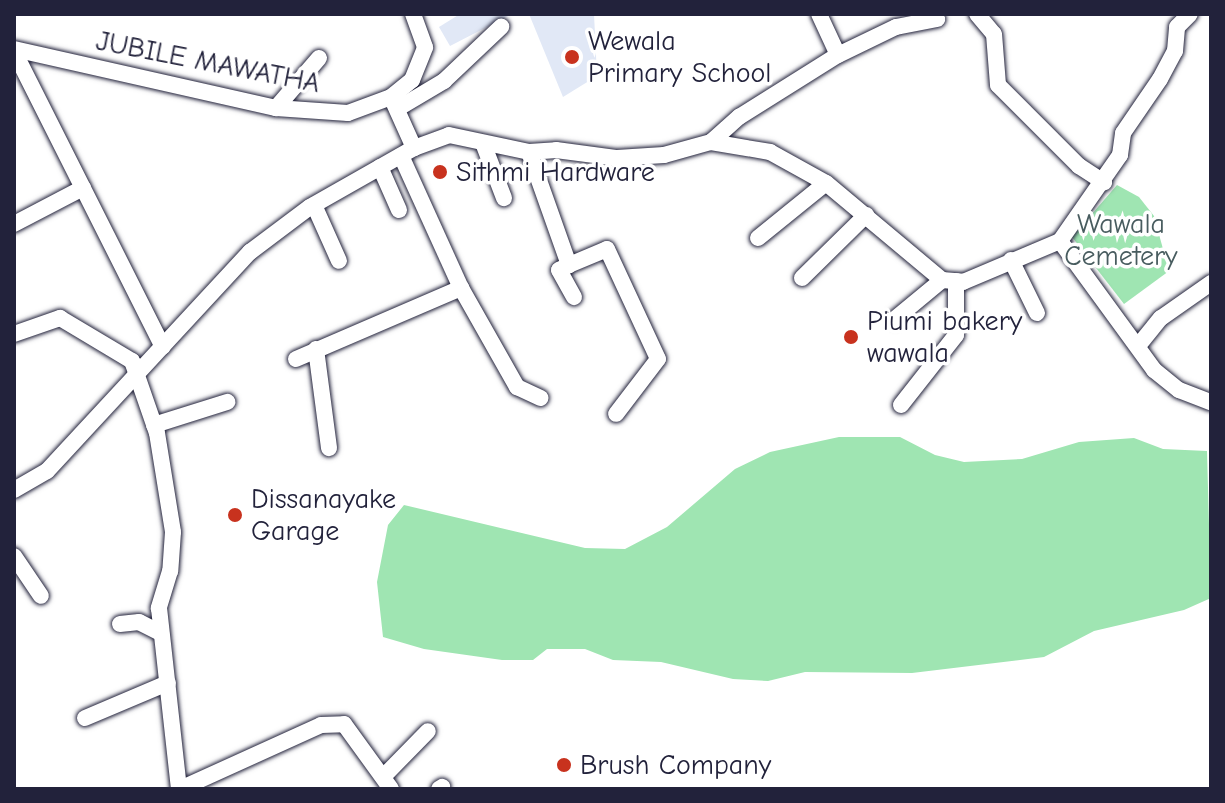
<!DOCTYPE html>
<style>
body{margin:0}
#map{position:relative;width:1225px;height:803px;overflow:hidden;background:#fff;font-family:"Comic Neue",sans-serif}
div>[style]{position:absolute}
.built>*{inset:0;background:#e1e8f6}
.green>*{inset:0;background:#9fe5b2}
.roads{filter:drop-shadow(0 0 2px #22223b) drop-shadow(0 0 2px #22223b)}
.minor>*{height:16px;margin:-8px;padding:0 8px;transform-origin:8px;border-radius:8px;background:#fff}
.dots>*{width:22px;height:22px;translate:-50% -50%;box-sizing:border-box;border:4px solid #fff;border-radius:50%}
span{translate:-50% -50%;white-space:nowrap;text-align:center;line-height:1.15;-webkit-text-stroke:7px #fff;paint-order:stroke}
.poi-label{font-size:28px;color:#22223b}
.left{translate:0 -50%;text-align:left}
.street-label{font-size:28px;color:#22223b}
.park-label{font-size:28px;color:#485c5f}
.frame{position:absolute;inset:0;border:16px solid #22223b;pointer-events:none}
</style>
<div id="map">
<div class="built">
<div style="clip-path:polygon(460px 14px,512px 14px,450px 46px,439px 27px)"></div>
<div style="clip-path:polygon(529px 14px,594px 14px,597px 76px,563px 97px)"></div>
</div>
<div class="green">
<div style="clip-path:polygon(1117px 185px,1139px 197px,1154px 216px,1169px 271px,1124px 304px,1072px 237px)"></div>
<div style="clip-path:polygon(839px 437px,900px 437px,935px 455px,964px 462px,1022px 459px,1079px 442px,1134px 438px,1163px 449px,1207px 451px,1211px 598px,1184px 610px,1094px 631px,1044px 657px,912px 673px,805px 672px,768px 681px,733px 679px,661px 662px,613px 660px,585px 649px,547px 649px,533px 660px,502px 660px,424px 649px,383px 637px,377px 582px,388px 525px,404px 505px,585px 548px,625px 549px,667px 527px,735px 469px,770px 452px)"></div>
</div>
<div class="roads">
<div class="minor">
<div style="left:819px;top:14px;width:45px;rotate:65.1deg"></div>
<div style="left:977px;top:14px;width:26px;rotate:50deg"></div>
<div style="left:994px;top:34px;width:51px;rotate:85.5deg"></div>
<div style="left:998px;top:85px;width:115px;rotate:45deg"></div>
<div style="left:1079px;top:166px;width:30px;rotate:33deg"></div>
<div style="left:14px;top:49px;width:269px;rotate:12.7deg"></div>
<div style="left:276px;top:108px;width:72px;rotate:4deg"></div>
<div style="left:348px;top:113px;width:46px;rotate:-20.4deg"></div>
<div style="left:391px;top:97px;width:27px;rotate:-39deg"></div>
<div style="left:412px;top:80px;width:35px;rotate:-68deg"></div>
<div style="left:425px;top:47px;width:35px;rotate:-110deg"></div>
<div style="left:14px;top:51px;width:331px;rotate:63.3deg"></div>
<div style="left:392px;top:99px;width:54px;rotate:65.8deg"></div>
<div style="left:276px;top:108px;width:66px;rotate:-49.3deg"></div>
<div style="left:397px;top:109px;width:55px;rotate:-30.8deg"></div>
<div style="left:444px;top:81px;width:79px;rotate:-43.5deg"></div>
<div style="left:711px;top:142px;width:38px;rotate:-42deg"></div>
<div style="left:739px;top:117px;width:117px;rotate:-32.1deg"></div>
<div style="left:838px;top:55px;width:64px;rotate:-25.8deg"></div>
<div style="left:896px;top:27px;width:42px;rotate:-11deg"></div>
<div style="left:483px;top:143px;width:59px;rotate:69.1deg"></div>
<div style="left:529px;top:152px;width:120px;rotate:70.5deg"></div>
<div style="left:569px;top:265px;width:11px;rotate:153deg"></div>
<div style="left:559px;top:270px;width:31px;rotate:61deg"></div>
<div style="left:380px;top:167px;width:47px;rotate:66.2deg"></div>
<div style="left:314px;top:205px;width:61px;rotate:65.9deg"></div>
<div style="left:14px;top:224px;width:78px;rotate:-27.6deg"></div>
<div style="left:758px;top:238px;width:87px;rotate:-39deg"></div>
<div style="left:1060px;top:241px;width:105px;rotate:-55.1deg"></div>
<div style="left:1120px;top:155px;width:22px;rotate:-82deg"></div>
<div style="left:1123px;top:133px;width:65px;rotate:-55.6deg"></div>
<div style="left:1160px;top:79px;width:32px;rotate:-62deg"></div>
<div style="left:1175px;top:51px;width:24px;rotate:-85deg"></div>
<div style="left:1177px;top:27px;width:18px;rotate:-45deg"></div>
<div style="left:1060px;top:241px;width:160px;rotate:53.9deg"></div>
<div style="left:1154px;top:370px;width:32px;rotate:39deg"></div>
<div style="left:1179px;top:390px;width:34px;rotate:21deg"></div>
<div style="left:1011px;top:260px;width:59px;rotate:63.9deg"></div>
<div style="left:569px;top:265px;width:41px;rotate:-22.8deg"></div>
<div style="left:607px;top:249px;width:121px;rotate:65.1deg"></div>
<div style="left:658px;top:359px;width:69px;rotate:127.4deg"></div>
<div style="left:802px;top:278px;width:90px;rotate:-44.5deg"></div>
<div style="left:461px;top:288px;width:114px;rotate:60.5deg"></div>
<div style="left:517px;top:387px;width:26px;rotate:25deg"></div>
<div style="left:895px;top:319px;width:61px;rotate:-39.7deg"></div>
<div style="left:14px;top:334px;width:49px;rotate:-19.2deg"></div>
<div style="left:60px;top:318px;width:84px;rotate:30.8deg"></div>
<div style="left:132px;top:361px;width:76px;rotate:70.9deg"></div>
<div style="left:157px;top:433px;width:100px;rotate:80.8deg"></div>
<div style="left:173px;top:532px;width:39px;rotate:94deg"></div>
<div style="left:170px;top:571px;width:39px;rotate:107deg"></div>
<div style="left:159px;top:608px;width:182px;rotate:83.7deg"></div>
<div style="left:1138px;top:346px;width:36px;rotate:-51deg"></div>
<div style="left:1161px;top:318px;width:61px;rotate:-35deg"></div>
<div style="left:316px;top:349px;width:100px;rotate:82.5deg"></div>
<div style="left:296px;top:359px;width:180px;rotate:-23.3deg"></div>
<div style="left:461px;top:288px;width:145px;rotate:-114.4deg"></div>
<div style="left:901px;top:405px;width:89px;rotate:-51.8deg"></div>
<div style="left:956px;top:335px;width:54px;rotate:-90deg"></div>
<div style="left:154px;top:425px;width:77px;rotate:-17.5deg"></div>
<div style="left:14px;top:490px;width:38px;rotate:-30deg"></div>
<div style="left:47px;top:471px;width:299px;rotate:-47.2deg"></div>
<div style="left:250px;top:252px;width:75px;rotate:-36.9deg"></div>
<div style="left:310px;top:207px;width:120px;rotate:-29.6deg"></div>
<div style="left:414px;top:148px;width:37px;rotate:-20deg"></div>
<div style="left:449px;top:135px;width:82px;rotate:12deg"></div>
<div style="left:529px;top:152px;width:27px;rotate:-4deg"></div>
<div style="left:556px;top:150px;width:62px;rotate:7.5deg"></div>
<div style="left:617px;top:158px;width:47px;rotate:-3.7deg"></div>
<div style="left:664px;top:155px;width:49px;rotate:-15.5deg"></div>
<div style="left:711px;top:142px;width:60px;rotate:9.6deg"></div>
<div style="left:770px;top:152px;width:64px;rotate:29deg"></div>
<div style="left:826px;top:183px;width:151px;rotate:39.9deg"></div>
<div style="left:942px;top:280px;width:21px;rotate:5deg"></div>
<div style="left:963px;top:282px;width:105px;rotate:-22.9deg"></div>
<div style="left:14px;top:556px;width:48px;rotate:56deg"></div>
<div style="left:120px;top:624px;width:19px;rotate:-6deg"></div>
<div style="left:139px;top:622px;width:25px;rotate:27deg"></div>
<div style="left:85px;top:718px;width:90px;rotate:-22.9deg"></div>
<div style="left:383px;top:777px;width:64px;rotate:-45.6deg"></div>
<div style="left:180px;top:789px;width:155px;rotate:-24.4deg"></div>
<div style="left:321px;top:725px;width:23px;rotate:-2deg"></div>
<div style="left:344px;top:724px;width:80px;rotate:54.1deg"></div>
<div style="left:439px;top:789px;width:4px;rotate:-34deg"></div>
</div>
</div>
<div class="dots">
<div style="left:572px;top:57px;background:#c8321e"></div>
<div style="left:440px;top:172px;background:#c8321e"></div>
<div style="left:851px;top:337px;background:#c8321e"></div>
<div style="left:235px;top:515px;background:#c8321e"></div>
<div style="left:564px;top:765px;background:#c8321e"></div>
</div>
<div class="poi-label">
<span class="left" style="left:588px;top:57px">Wewala<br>Primary School</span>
<span class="left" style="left:456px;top:172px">Sithmi Hardware</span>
<span class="left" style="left:867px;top:337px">Piumi bakery<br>wawala</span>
<span class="left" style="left:251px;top:515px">Dissanayake<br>Garage</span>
<span class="left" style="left:580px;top:765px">Brush Company</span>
</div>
<div class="street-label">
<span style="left:208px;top:62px;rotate:11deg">JUBILE MAWATHA</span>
</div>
<div class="park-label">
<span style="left:1121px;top:240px">Wawala<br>Cemetery</span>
</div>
<div class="frame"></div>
</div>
